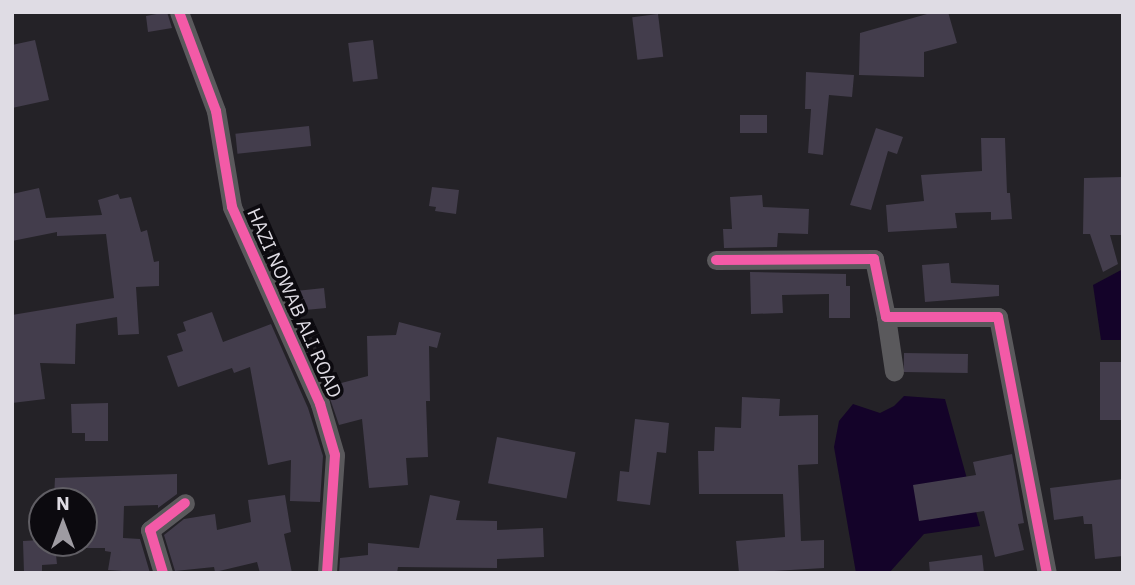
<!DOCTYPE html>
<style>
body{margin:0}
#map{position:relative;width:1135px;height:585px;overflow:hidden;background:#242227;font-family:"IBM Plex Sans",sans-serif}
div>[style]{position:absolute}
.water>*{inset:0;background:#140329}
.building>*{inset:0;background:#433d4c;transform-origin:0 0}
.minor>*{height:19px;margin:-9.5px;padding:0 9.5px;transform-origin:9.5px;border-radius:9.5px;background:#5a595c}
.cycleway>*{height:10px;margin:-5px;padding:0 5px;transform-origin:5px;border-radius:5px;background:#f35aa7}
span{translate:-50% -50%;white-space:nowrap;text-align:center;line-height:1.15;-webkit-text-stroke:7px #0c0a0f;paint-order:stroke}
.street-label{font-size:19px;color:#dfdce4}
.frame{position:absolute;inset:0;border:14px solid #dfdce4;pointer-events:none}
.north{position:absolute;left:28px;top:487px;width:70px;height:70px;box-sizing:border-box;background:#0c0a0f;border:2px solid #605e64;border-radius:50%;rotate:0deg;font-size:19px;font-weight:700;line-height:28px;text-align:center;color:#dfdce4}
.north::after{content:'';display:block;margin:auto;width:24px;height:32px;background:#9e9ba2;clip-path:polygon(50% 0,100% 100%,50% 72%,0 100%)}
</style>
<div id="map">
<div class="water">
<div style="clip-path:polygon(1123px 269px,1123px 340px,1101px 340px,1093px 285px)"></div>
<div style="clip-path:polygon(904px 396px,945px 399px,980px 526px,924px 534px,889px 573px,856px 573px,834px 447px,839px 421px,853px 404px,880px 413px,894px 406px)"></div>
</div>
<div class="building">
<div style="clip-path:polygon(167px 12px,172px 28px,148px 32px,146px 16px)"></div>
<div style="clip-path:polygon(934px 12px,948px 12px,957px 43px,924px 52px,924px 77px,859px 75px,860px 33px)"></div>
<div style="left:658px;top:14px;width:43px;height:26px;rotate:83deg"></div>
<div style="clip-path:polygon(35px 40px,49px 100px,12px 108px,12px 45px)"></div>
<div style="left:373px;top:40px;width:39px;height:25px;rotate:83deg"></div>
<div style="clip-path:polygon(806px 72px,854px 75px,852px 97px,829px 95px,823px 155px,808px 153px,811px 109px,805px 109px)"></div>
<div style="left:740px;top:115px;width:27px;height:18px"></div>
<div style="left:309px;top:126px;width:20px;height:74px;rotate:84deg"></div>
<div style="clip-path:polygon(876px 128px,903px 137px,897px 154px,888px 151px,871px 210px,850px 205px)"></div>
<div style="clip-path:polygon(981px 138px,1005px 138px,1007px 193px,1010px 193px,1012px 219px,991px 220px,991px 212px,955px 213px,957px 228px,888px 232px,886px 205px,924px 201px,921px 175px,982px 171px)"></div>
<div style="clip-path:polygon(1123px 177px,1121px 235px,1110px 235px,1118px 264px,1103px 272px,1090px 234px,1083px 234px,1084px 178px)"></div>
<div style="clip-path:polygon(432px 187px,459px 190px,456px 214px,435px 211px,436px 207px,429px 206px)"></div>
<div style="clip-path:polygon(39px 188px,46px 218px,102px 215px,98px 200px,118px 194px,120px 199px,131px 197px,141px 232px,147px 230px,154px 262px,159px 261px,159px 286px,136px 287px,139px 334px,118px 335px,117px 317px,76px 324px,75px 364px,40px 363px,45px 399px,12px 403px,12px 315px,114px 298px,106px 234px,57px 236px,57px 232px,12px 241px,12px 194px)"></div>
<div style="clip-path:polygon(762px 195px,763px 207px,809px 209px,808px 234px,778px 233px,777px 247px,724px 248px,723px 229px,732px 229px,730px 197px)"></div>
<div style="clip-path:polygon(949px 263px,951px 283px,999px 285px,999px 296px,925px 302px,922px 265px)"></div>
<div style="clip-path:polygon(750px 272px,846px 274px,846px 286px,850px 286px,850px 318px,829px 318px,829px 294px,782px 295px,783px 313px,751px 314px)"></div>
<div style="left:324px;top:288px;width:20px;height:26px;rotate:84deg"></div>
<div style="clip-path:polygon(212px 312px,223px 342px,271px 324px,308px 408px,323px 456px,320px 502px,290px 501px,291px 460px,268px 465px,250px 367px,234px 373px,232px 368px,178px 387px,167px 356px,183px 351px,177px 334px,186px 331px,183px 322px)"></div>
<div style="clip-path:polygon(399px 322px,441px 333px,437px 348px,429px 346px,430px 401px,426px 401px,428px 457px,406px 458px,408px 485px,369px 488px,362px 419px,339px 425px,326px 387px,368px 376px,367px 336px,396px 335px)"></div>
<div style="left:904px;top:353px;width:64px;height:19px;rotate:1deg"></div>
<div style="left:1123px;top:362px;width:58px;height:23px;rotate:90deg"></div>
<div style="clip-path:polygon(742px 397px,780px 399px,779px 416px,818px 415px,818px 464px,798px 465px,801px 541px,824px 540px,824px 568px,739px 573px,736px 541px,785px 537px,783px 494px,699px 494px,698px 451px,714px 451px,715px 427px,741px 428px)"></div>
<div style="clip-path:polygon(108px 403px,108px 441px,85px 441px,85px 433px,72px 433px,71px 404px)"></div>
<div style="clip-path:polygon(635px 419px,669px 423px,666px 453px,657px 452px,650px 505px,617px 501px,620px 471px,629px 472px)"></div>
<div style="left:497px;top:437px;width:80px;height:47px;rotate:11deg"></div>
<div style="clip-path:polygon(1012px 454px,1024px 523px,1018px 524px,1024px 550px,995px 557px,984px 511px,919px 521px,913px 485px,976px 475px,973px 462px)"></div>
<div style="clip-path:polygon(177px 474px,177px 494px,158px 508px,158px 505px,124px 506px,123px 538px,140px 539px,150px 573px,108px 570px,111px 552px,105px 551px,105px 548px,85px 548px,86px 500px,54px 497px,55px 478px)"></div>
<div style="clip-path:polygon(1123px 479px,1123px 556px,1095px 559px,1092px 524px,1084px 524px,1083px 516px,1054px 520px,1050px 488px)"></div>
<div style="clip-path:polygon(285px 495px,291px 532px,284px 534px,292px 573px,260px 573px,257px 562px,215px 572px,214px 567px,175px 571px,164px 535px,184px 519px,215px 514px,217px 530px,251px 522px,248px 500px)"></div>
<div style="clip-path:polygon(430px 495px,460px 501px,456px 520px,497px 521px,497px 530px,543px 528px,544px 557px,497px 559px,497px 568px,398px 567px,397px 573px,339px 573px,340px 558px,368px 555px,368px 543px,419px 548px)"></div>
<div style="clip-path:polygon(41px 540px,41px 547px,55px 546px,57px 564px,42px 565px,42px 573px,24px 573px,23px 541px)"></div>
<div style="clip-path:polygon(982px 555px,984px 573px,930px 573px,929px 562px)"></div>
</div>
<div class="minor">
<div style="left:179px;top:12px;width:106px;rotate:69.5deg"></div>
<div style="left:216px;top:111px;width:97px;rotate:80.5deg"></div>
<div style="left:232px;top:207px;width:216px;rotate:65.9deg"></div>
<div style="left:320px;top:404px;width:53px;rotate:73.6deg"></div>
<div style="left:335px;top:455px;width:118px;rotate:93.9deg"></div>
<div style="left:716px;top:260px;width:158px;rotate:-0.4deg"></div>
<div style="left:874px;top:259px;width:59px;rotate:78.3deg"></div>
<div style="left:886px;top:317px;width:112px"></div>
<div style="left:998px;top:317px;width:261px;rotate:79.2deg"></div>
<div style="left:886px;top:317px;width:55px;rotate:81.6deg"></div>
<div style="left:163px;top:573px;width:45px;rotate:-106.8deg"></div>
<div style="left:150px;top:530px;width:44px;rotate:-37.6deg"></div>
</div>
<div class="cycleway">
<div style="left:179px;top:12px;width:106px;rotate:69.5deg"></div>
<div style="left:216px;top:111px;width:97px;rotate:80.5deg"></div>
<div style="left:232px;top:207px;width:216px;rotate:65.9deg"></div>
<div style="left:320px;top:404px;width:53px;rotate:73.6deg"></div>
<div style="left:335px;top:455px;width:118px;rotate:93.9deg"></div>
<div style="left:716px;top:260px;width:158px;rotate:-0.4deg"></div>
<div style="left:874px;top:259px;width:59px;rotate:78.3deg"></div>
<div style="left:886px;top:317px;width:112px"></div>
<div style="left:998px;top:317px;width:261px;rotate:79.2deg"></div>
<div style="left:163px;top:573px;width:45px;rotate:-106.8deg"></div>
<div style="left:150px;top:530px;width:44px;rotate:-37.6deg"></div>
</div>
<div class="street-label">
<span style="left:294px;top:303px;rotate:66deg">HAZI NOWAB ALI ROAD</span>
</div>
<div class="frame"></div>
<div class="north">N</div>
</div>
